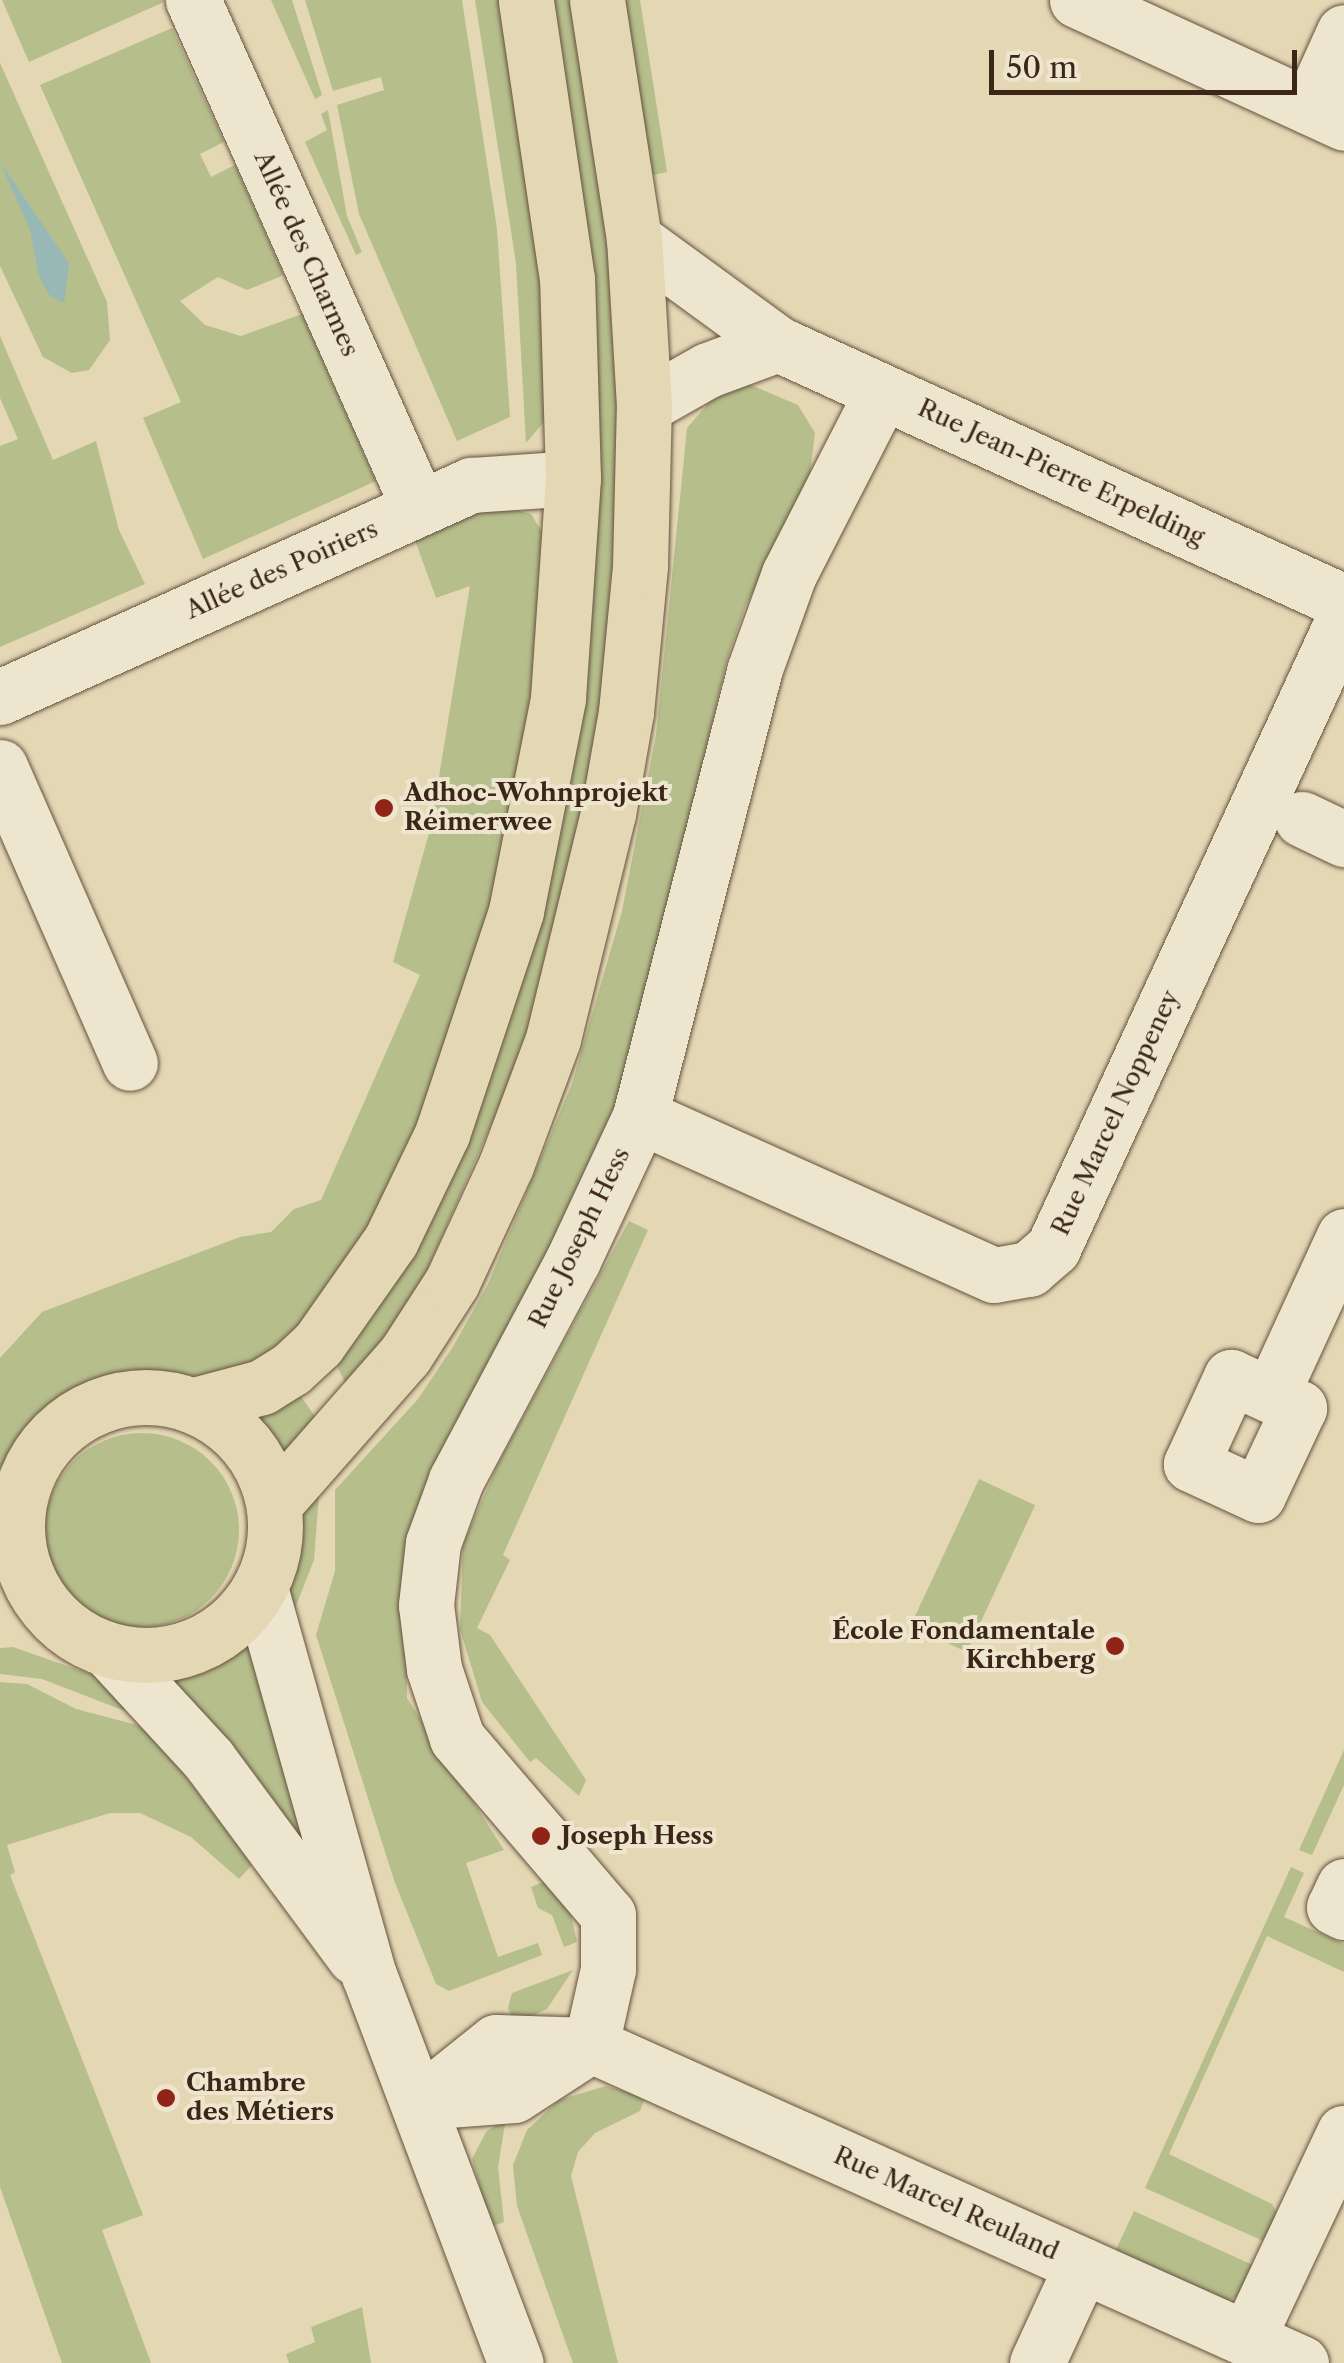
<!DOCTYPE html>
<meta charset="utf-8">
<style>
body{margin:0}
#map{position:relative;width:1344px;height:2363px;overflow:hidden;background:#e4d7b4;font-family:"Libre Caslon Text",serif}
div>[style]{position:absolute}
.green>*{inset:0;background:#b6be8c;transform-origin:0 0}
.round{border-radius:50%}
.water>*{inset:0;background:#98b8b5}
.roads{filter:drop-shadow(0 0 2px #65523f) drop-shadow(0 0 2px #65523f)}
.minor>*{height:55px;margin:-27.5px;padding:0 27.5px;transform-origin:27.5px;border-radius:27.5px;background:#ede5ce}
.major>*{height:55px;margin:-27.5px;padding:0 27.5px;transform-origin:27.5px;border-radius:27.5px;background:#e4d7b4}
.major>.ring{margin:-27.5px;padding:0;box-sizing:content-box;background:none;border:55px solid #e4d7b4;border-radius:50%}
.dots>*{width:28px;height:28px;translate:-50% -50%;box-sizing:border-box;border:5px solid #ede5ce;border-radius:50%}
span{translate:-50% -50%;white-space:nowrap;text-align:center;line-height:1.15;-webkit-text-stroke:8px #ede5ce;paint-order:stroke}
.street-label{font-size:25px;color:#3b2618}
.poi-label{font-size:25px;color:#3b2618;font-weight:700}
.left{translate:0 -50%;text-align:left}
.right{translate:-100% -50%;text-align:right}
.scale{position:absolute;left:989px;top:50px;width:308px;height:45px;box-sizing:border-box;border:5px solid #3b2618;border-top:0;padding-left:12px;font-size:30px;line-height:35px;white-space:nowrap;color:#3b2618;-webkit-text-stroke:8px #ede5ce;paint-order:stroke}
</style>
<div id="map">
<div class="green">
<div style="clip-path:polygon(2px 0,163px 0,164px 2px,29px 62px)"></div>
<div style="clip-path:polygon(271px 0,292px 0,322px 95px,315px 99px)"></div>
<div style="clip-path:polygon(305px 0,462px 0,497px 229px,510px 417px,457px 441px,359px 214px,337px 105px,384px 90px,381px 77px,333px 91px)"></div>
<div style="clip-path:polygon(475px 0,506px 0,536px 179px,550px 415px,526px 443px,516px 263px)"></div>
<div style="clip-path:polygon(547px 0,578px 0,618px 285px,615px 601px,585px 810px,520px 1059px,395px 1343px,345px 1382px,333px 1358px,560px 806px)"></div>
<div style="clip-path:polygon(618px 0,640px 0,667px 172px,653px 175px)"></div>
<div style="clip-path:polygon(172px 28px,224px 142px,200px 154px,211px 177px,235px 165px,284px 275px,247px 290px,218px 277px,180px 301px,205px 325px,241px 336px,302px 314px,376px 481px,203px 559px,143px 418px,181px 402px,40px 85px)"></div>
<div style="clip-path:polygon(0 63px,107px 302px,110px 340px,89px 370px,72px 373px,43px 357px,0 266px)"></div>
<div style="clip-path:polygon(328px 110px,347px 216px,362px 252px,356px 255px,305px 142px,327px 130px,321px 114px)"></div>
<div style="clip-path:polygon(0 336px,53px 460px,96px 441px,119px 530px,145px 584px,0 647px,0 446px,18px 439px,0 398px)"></div>
<div style="clip-path:polygon(744px 382px,798px 405px,815px 433px,808px 489px,746px 605px,727px 659px,666px 926px,609px 1133px,406px 1537px,407px 1698px,504px 1850px,466px 1863px,498px 1957px,538px 1943px,542px 1955px,449px 1991px,436px 1984px,395px 1883px,316px 1635px,335px 1571px,335px 1490px,418px 1399px,454px 1345px,488px 1284px,572px 1084px,622px 911px,656px 735px,687px 428px,719px 391px)"></div>
<div style="clip-path:polygon(485px 502px,531px 514px,550px 545px,539px 693px,467px 1009px,381px 1211px,306px 1324px,255px 1368px,184px 1381px,111px 1378px,76px 1389px,44px 1410px,0 1468px,0 1358px,42px 1312px,240px 1237px,271px 1232px,294px 1209px,321px 1200px,420px 975px,393px 962px,431px 826px,470px 586px,436px 598px,412px 532px)"></div>
<div style="clip-path:polygon(629px 1221px,648px 1230px,503px 1555px,510px 1560px,477px 1628px,490px 1635px,586px 1780px,579px 1796px,536px 1758px,530px 1762px,482px 1702px,460px 1629px,463px 1545px,498px 1464px)"></div>
<div style="clip-path:polygon(298px 1392px,321px 1425px,287px 1472px,250px 1418px)"></div>
<div class="round" style="left:45px;top:1433px;width:194px;height:194px"></div>
<div style="left:979px;top:1479px;width:62px;height:162px;rotate:25deg"></div>
<div style="clip-path:polygon(319px 1494px,314px 1560px,288px 1626px,279px 1606px,303px 1515px,312px 1495px)"></div>
<div style="clip-path:polygon(251px 1638px,330px 1873px,169px 1680px,205px 1672px)"></div>
<div style="clip-path:polygon(13px 1647px,113px 1682px,130px 1693px,125px 1711px,42px 1679px,0 1674px,0 1648px)"></div>
<div style="clip-path:polygon(0 1682px,27px 1684px,76px 1709px,137px 1725px,158px 1739px,252px 1865px,239px 1879px,191px 1837px,140px 1813px,110px 1813px,7px 1845px,15px 1872px,10px 1875px,143px 2215px,102px 2230px,151px 2363px,62px 2363px,0 2187px)"></div>
<div style="clip-path:polygon(1344px 1750px,1344px 1785px,1312px 1855px,1299px 1850px)"></div>
<div style="clip-path:polygon(1291px 1867px,1304px 1873px,1284px 1917px,1344px 1944px,1344px 1972px,1267px 1936px,1169px 2154px,1272px 2204px,1279px 2217px,1270px 2244px,1145px 2188px)"></div>
<div style="clip-path:polygon(548px 1880px,571px 1914px,577px 1942px,564px 1947px,552px 1915px,538px 1908px,531px 1887px)"></div>
<div style="clip-path:polygon(573px 1970px,547px 2009px,515px 2024px,508px 2008px,512px 1993px)"></div>
<div style="clip-path:polygon(606px 2086px,645px 2097px,640px 2111px,595px 2133px,578px 2152px,571px 2176px,618px 2363px,573px 2363px,517px 2206px,513px 2165px,527px 2130px,559px 2100px)"></div>
<div style="clip-path:polygon(506px 2118px,498px 2167px,504px 2222px,491px 2227px,472px 2159px,486px 2132px)"></div>
<div style="clip-path:polygon(1134px 2211px,1255px 2266px,1238px 2297px,1226px 2301px,1113px 2256px)"></div>
<div style="clip-path:polygon(362px 2307px,371px 2363px,289px 2363px,286px 2354px,315px 2342px,311px 2327px)"></div>
</div>
<div class="water">
<div style="clip-path:polygon(0 162px,69px 263px,64px 303px,50px 296px,39px 277px,30px 230px)"></div>
</div>
<div class="roads">
<div class="minor">
<div style="left:193px;top:0;width:556px;rotate:66.02deg"></div>
<div style="left:1077px;top:0;width:294px;rotate:24.7deg"></div>
<div style="left:1310px;top:107px;width:82px;rotate:-65.6deg"></div>
<div style="left:634px;top:239px;width:178px;rotate:36.1deg"></div>
<div style="left:778px;top:344px;width:622px;rotate:24.5deg"></div>
<div style="left:644px;top:406px;width:73px;rotate:-29.4deg"></div>
<div style="left:708px;top:370px;width:75px;rotate:-20.4deg"></div>
<div style="left:0;top:697px;width:517px;rotate:-24.23deg"></div>
<div style="left:471px;top:485px;width:102px;rotate:-3.9deg"></div>
<div style="left:0;top:767px;width:323px;rotate:66.3deg"></div>
<div style="left:1302px;top:819px;width:47px;rotate:25.5deg"></div>
<div style="left:640px;top:1116px;width:388px;rotate:24.2deg"></div>
<div style="left:994px;top:1275px;width:36px;rotate:-10deg"></div>
<div style="left:1029px;top:1269px;width:32px;rotate:-41deg"></div>
<div style="left:1053px;top:1248px;width:694px;rotate:-65.21deg"></div>
<div style="left:1231px;top:1377px;width:75px;rotate:24.5deg"></div>
<div style="left:1299px;top:1408px;width:96px;rotate:115.2deg"></div>
<div style="left:1258px;top:1495px;width:74px;rotate:-155.2deg"></div>
<div style="left:1191px;top:1464px;width:96px;rotate:-65.3deg"></div>
<div style="left:1271px;top:1395px;width:175px;rotate:-65.3deg"></div>
<div style="left:260px;top:1588px;width:402px;rotate:74.3deg"></div>
<div style="left:369px;top:1975px;width:415px;rotate:69.3deg"></div>
<div style="left:108px;top:1650px;width:149px;rotate:47.4deg"></div>
<div style="left:209px;top:1760px;width:245px;rotate:53.5deg"></div>
<div style="left:1344px;top:1886px;width:23px;rotate:115deg"></div>
<div style="left:1334px;top:1907px;width:11px;rotate:27deg"></div>
<div style="left:421px;top:2102px;width:93px;rotate:-4.3deg"></div>
<div style="left:514px;top:2095px;width:92px;rotate:-33deg"></div>
<div style="left:591px;top:2045px;width:78px;rotate:-77.4deg"></div>
<div style="left:608px;top:1969px;width:54px;rotate:-90deg"></div>
<div style="left:608px;top:1915px;width:233px;rotate:-130.5deg"></div>
<div style="left:457px;top:1738px;width:73px;rotate:-108.4deg"></div>
<div style="left:434px;top:1669px;width:64px;rotate:-97.1deg"></div>
<div style="left:426px;top:1605px;width:62px;rotate:-83.6deg"></div>
<div style="left:433px;top:1543px;width:67px;rotate:-69.9deg"></div>
<div style="left:456px;top:1480px;width:249px;rotate:-62deg"></div>
<div style="left:573px;top:1260px;width:159px;rotate:-65deg"></div>
<div style="left:640px;top:1116px;width:459px;rotate:-75.6deg"></div>
<div style="left:754px;top:671px;width:103px;rotate:-70.2deg"></div>
<div style="left:789px;top:574px;width:204px;rotate:-62.9deg"></div>
<div style="left:421px;top:2102px;width:96px;rotate:-38.7deg"></div>
<div style="left:496px;top:2042px;width:95px;rotate:1.8deg"></div>
<div style="left:591px;top:2045px;width:778px;rotate:24.13deg"></div>
<div style="left:1247px;top:2339px;width:228px;rotate:-64.8deg"></div>
<div style="left:1037px;top:2363px;width:108px;rotate:-65.3deg"></div>
</div>
<div class="major">
<div class="ring" style="left:17px;top:1397px;width:203px;height:203px"></div>
<div style="left:194px;top:1405px;width:70px;rotate:-14.8deg"></div>
<div style="left:262px;top:1387px;width:34px;rotate:-32deg"></div>
<div style="left:291px;top:1369px;width:37px;rotate:-43deg"></div>
<div style="left:318px;top:1344px;width:127px;rotate:-54.9deg"></div>
<div style="left:391px;top:1240px;width:118px;rotate:-64.3deg"></div>
<div style="left:442px;top:1134px;width:235px;rotate:-71.6deg"></div>
<div style="left:516px;top:911px;width:217px;rotate:-78.8deg"></div>
<div style="left:558px;top:698px;width:221px;rotate:-86.1deg"></div>
<div style="left:573px;top:478px;width:199px;rotate:-91.7deg"></div>
<div style="left:567px;top:279px;width:282px;rotate:-98.4deg"></div>
<div style="left:274px;top:1504px;width:198px;rotate:-48.7deg"></div>
<div style="left:405px;top:1355px;width:87px;rotate:-57.2deg"></div>
<div style="left:452px;top:1282px;width:129px;rotate:-65.2deg"></div>
<div style="left:506px;top:1165px;width:134px;rotate:-69.5deg"></div>
<div style="left:553px;top:1039px;width:232px;rotate:-76.3deg"></div>
<div style="left:608px;top:814px;width:104px;rotate:-80deg"></div>
<div style="left:626px;top:712px;width:147px;rotate:-84.5deg"></div>
<div style="left:640px;top:566px;width:160px;rotate:-88.6deg"></div>
<div style="left:644px;top:406px;width:167px;rotate:-93.4deg"></div>
<div style="left:634px;top:239px;width:242px;rotate:-98.8deg"></div>
</div>
</div>
<div class="dots">
<div style="left:384px;top:808px;background:#8f2418"></div>
<div style="left:1115px;top:1646px;background:#8f2418"></div>
<div style="left:541px;top:1836px;background:#8f2418"></div>
<div style="left:166px;top:2098px;background:#8f2418"></div>
</div>
<div class="street-label">
<span style="left:306px;top:254px;rotate:66deg">Allée des Charmes</span>
<span style="left:1061px;top:473px;rotate:25deg">Rue Jean-Pierre Erpelding</span>
<span style="left:282px;top:570px;rotate:-24deg">Allée des Poiriers</span>
<span style="left:1116px;top:1113px;rotate:-65deg">Rue Marcel Noppeney</span>
<span style="left:580px;top:1238px;rotate:-64deg">Rue Joseph Hess</span>
<span style="left:946px;top:2204px;rotate:24deg">Rue Marcel Reuland</span>
</div>
<div class="poi-label">
<span class="left" style="left:404px;top:808px">Adhoc-Wohnprojekt<br>Réimerwee</span>
<span class="right" style="left:1095px;top:1646px">École Fondamentale<br>Kirchberg</span>
<span class="left" style="left:561px;top:1836px">Joseph Hess</span>
<span class="left" style="left:186px;top:2098px">Chambre<br>des Métiers</span>
</div>
<div class="scale">50 m</div>
</div>
